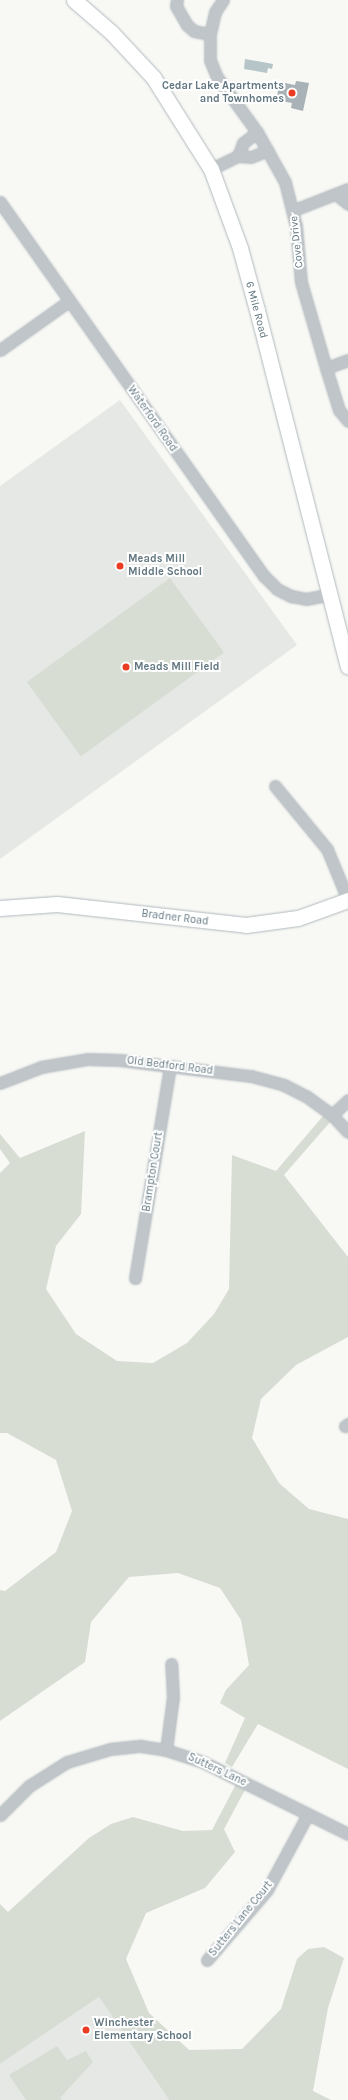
<!DOCTYPE html>
<style>
body{margin:0}
#map{position:relative;width:348px;height:2100px;overflow:hidden;background:#f8f8f5;font-family:Karla,sans-serif}
div>[style]{position:absolute}
.built>*{inset:0;background:#e6e8e6}
.green>*{inset:0;background:#d8ddd4;transform-origin:0 0}
.water>*{inset:0;background:#b6c6c8}
.building>*{inset:0;background:#a8b2b7}
.roads{filter:drop-shadow(0 0 1px #b1b9bd) drop-shadow(0 0 1px #b1b9bd)}
.street>*{height:11px;margin:-5.5px;padding:0 5.5px;transform-origin:5.5px;border-radius:5.5px;background:#bfc5c8}
.secondary>*{height:15px;margin:-7.5px;padding:0 7.5px;transform-origin:7.5px;border-radius:7.5px;background:#fff}
.dots>*{width:11px;height:11px;translate:-50% -50%;box-sizing:border-box;border:2px solid #fff;border-radius:50%}
span{translate:-50% -50%;white-space:nowrap;text-align:center;line-height:1.15;-webkit-text-stroke:4px #fff;paint-order:stroke}
.poi-label{font-size:11px;color:#627781;font-weight:700}
.right{translate:-100% -50%;text-align:right}
.left{translate:0 -50%;text-align:left}
.street-label{font-size:11px;color:#627781}
</style>
<div id="map">
<div class="built">
<div style="clip-path:polygon(120px 400px,297px 645px,0 859px,0 486px)"></div>
<div style="clip-path:polygon(99px 1997px,169px 2100px,0 2100px,0 2064px)"></div>
</div>
<div class="green">
<div style="left:170px;top:578px;width:92px;height:177px;rotate:54deg"></div>
<div style="clip-path:polygon(323px 1116px,331px 1121px,284px 1175px,348px 1257px,348px 1337px,296px 1365px,261px 1399px,252px 1438px,279px 1483px,309px 1509px,348px 1519px,348px 1769px,258px 1724px,232px 1767px,225px 1763px,245px 1718px,220px 1703px,226px 1690px,249px 1665px,241px 1620px,220px 1588px,178px 1573px,129px 1577px,91px 1622px,85px 1662px,0 1721px,0 1590px,5px 1591px,56px 1552px,72px 1511px,56px 1460px,7px 1433px,0 1433px,0 1173px,10px 1163px,0 1149px,0 1134px,20px 1158px,85px 1131px,81px 1214px,56px 1246px,46px 1289px,76px 1334px,117px 1361px,153px 1363px,187px 1343px,214px 1314px,229px 1289px,232px 1155px,276px 1171px)"></div>
<div style="clip-path:polygon(236px 1784px,245px 1790px,224px 1829px,235px 1852px,205px 1888px,146px 1913px,126px 1959px,149px 2013px,189px 2050px,242px 2049px,281px 2009px,297px 1959px,308px 1949px,324px 1947px,344px 1958px,328px 2008px,313px 2091px,331px 2100px,169px 2100px,99px 1997px,0 2064px,0 1904px,8px 1912px,89px 1838px,111px 1824px,133px 1817px,183px 1831px,212px 1830px)"></div>
<div style="clip-path:polygon(57px 2046px,67px 2060px,86px 2051px,93px 2062px,60px 2098px,62px 2100px,26px 2100px,9px 2075px)"></div>
</div>
<div class="water">
<div style="clip-path:polygon(245px 59px,273px 64px,272px 69px,268px 68px,267px 73px,244px 69px)"></div>
</div>
<div class="building">
<div style="clip-path:polygon(296px 81px,309px 83px,303px 111px,291px 108px,292px 103px,276px 100px,280px 82px,295px 85px)"></div>
</div>
<div class="roads">
<div class="street">
<div style="left:177px;top:0;width:6px;rotate:99deg"></div>
<div style="left:176px;top:6px;width:22px;rotate:60deg"></div>
<div style="left:187px;top:25px;width:9px;rotate:41deg"></div>
<div style="left:194px;top:31px;width:16px;rotate:11deg"></div>
<div style="left:223px;top:0;width:14px;rotate:124deg"></div>
<div style="left:215px;top:12px;width:23px;rotate:103deg"></div>
<div style="left:210px;top:34px;width:26px;rotate:90deg"></div>
<div style="left:210px;top:60px;width:18px;rotate:68deg"></div>
<div style="left:217px;top:77px;width:68px;rotate:54deg"></div>
<div style="left:257px;top:132px;width:57px;rotate:60.8deg"></div>
<div style="left:285px;top:182px;width:45px;rotate:76deg"></div>
<div style="left:296px;top:226px;width:56px;rotate:84.9deg"></div>
<div style="left:301px;top:282px;width:90px;rotate:73.8deg"></div>
<div style="left:257px;top:132px;width:18px;rotate:142deg"></div>
<div style="left:243px;top:143px;width:14px;rotate:111deg"></div>
<div style="left:238px;top:156px;width:13px;rotate:4deg"></div>
<div style="left:251px;top:157px;width:18px;rotate:-22deg"></div>
<div style="left:211px;top:169px;width:30px;rotate:-26deg"></div>
<div style="left:337px;top:195px;width:14px;rotate:39deg"></div>
<div style="left:0;top:202px;width:458px;rotate:54.8deg"></div>
<div style="left:264px;top:576px;width:18px;rotate:45deg"></div>
<div style="left:277px;top:589px;width:16px;rotate:27deg"></div>
<div style="left:291px;top:596px;width:15px;rotate:11deg"></div>
<div style="left:306px;top:599px;width:21px;rotate:-11deg"></div>
<div style="left:294px;top:210px;width:58px;rotate:-21.3deg"></div>
<div style="left:0;top:350px;width:85px;rotate:-35.4deg"></div>
<div style="left:348px;top:360px;width:23px;rotate:160deg"></div>
<div style="left:326px;top:368px;width:44px;rotate:72.8deg"></div>
<div style="left:339px;top:410px;width:14px;rotate:51deg"></div>
<div style="left:275px;top:786px;width:82px;rotate:50.5deg"></div>
<div style="left:327px;top:849px;width:55px;rotate:67.6deg"></div>
<div style="left:0;top:1083px;width:44px;rotate:-21.3deg"></div>
<div style="left:41px;top:1067px;width:48px;rotate:-9.7deg"></div>
<div style="left:88px;top:1059px;width:32px;rotate:2deg"></div>
<div style="left:120px;top:1060px;width:132px;rotate:7deg"></div>
<div style="left:251px;top:1076px;width:34px;rotate:15deg"></div>
<div style="left:284px;top:1085px;width:25px;rotate:27deg"></div>
<div style="left:306px;top:1096px;width:32px;rotate:36deg"></div>
<div style="left:332px;top:1115px;width:23px;rotate:47deg"></div>
<div style="left:332px;top:1115px;width:22px;rotate:-43deg"></div>
<div style="left:135px;top:1278px;width:215px;rotate:-80.6deg"></div>
<div style="left:345px;top:1426px;width:4px;rotate:-34deg"></div>
<div style="left:166px;top:1750px;width:53px;rotate:-82.5deg"></div>
<div style="left:173px;top:1697px;width:33px;rotate:-93deg"></div>
<div style="left:0;top:1815px;width:41px;rotate:-45deg"></div>
<div style="left:29px;top:1786px;width:45px;rotate:-32.3deg"></div>
<div style="left:67px;top:1762px;width:45px;rotate:-16.8deg"></div>
<div style="left:110px;top:1749px;width:31px;rotate:-6deg"></div>
<div style="left:141px;top:1746px;width:25px;rotate:9deg"></div>
<div style="left:166px;top:1750px;width:39px;rotate:18deg"></div>
<div style="left:203px;top:1762px;width:162px;rotate:26.4deg"></div>
<div style="left:207px;top:1960px;width:92px;rotate:-49.4deg"></div>
<div style="left:267px;top:1890px;width:86px;rotate:-61.7deg"></div>
</div>
<div class="secondary">
<div style="left:74px;top:0;width:49px;rotate:40.9deg"></div>
<div style="left:111px;top:32px;width:62px;rotate:47deg"></div>
<div style="left:153px;top:77px;width:109px;rotate:57.8deg"></div>
<div style="left:211px;top:169px;width:84px;rotate:69.8deg"></div>
<div style="left:240px;top:248px;width:64px;rotate:74.7deg"></div>
<div style="left:257px;top:310px;width:368px;rotate:75.7deg"></div>
<div style="left:0;top:908px;width:57px;rotate:-4deg"></div>
<div style="left:57px;top:904px;width:190px;rotate:6.3deg"></div>
<div style="left:246px;top:925px;width:52px;rotate:-7.7deg"></div>
<div style="left:298px;top:918px;width:53px;rotate:-19.8deg"></div>
</div>
</div>
<div class="dots">
<div style="left:292px;top:93px;background:#ea3b23"></div>
<div style="left:120px;top:566px;background:#ea3b23"></div>
<div style="left:126px;top:667px;background:#ea3b23"></div>
<div style="left:86px;top:2030px;background:#ea3b23"></div>
</div>
<div class="poi-label">
<span class="right" style="left:284px;top:93px">Cedar Lake Apartments<br>and Townhomes</span>
<span class="left" style="left:128px;top:566px">Meads Mill<br>Middle School</span>
<span class="left" style="left:134px;top:667px">Meads Mill Field</span>
<span class="left" style="left:94px;top:2030px">Winchester<br>Elementary School</span>
</div>
<div class="street-label">
<span style="left:297px;top:242px;rotate:-96deg">Cove Drive</span>
<span style="left:256px;top:310px;rotate:75deg">6 Mile Road</span>
<span style="left:152px;top:419px;rotate:55deg">Waterford Road</span>
<span style="left:175px;top:918px;rotate:7deg">Bradner Road</span>
<span style="left:170px;top:1066px;rotate:7deg">Old Bedford Road</span>
<span style="left:153px;top:1172px;rotate:-81deg">Brampton Court</span>
<span style="left:217px;top:1770px;rotate:25deg">Sutters Lane</span>
<span style="left:241px;top:1919px;rotate:-51deg">Sutters Lane Court</span>
</div>
</div>
